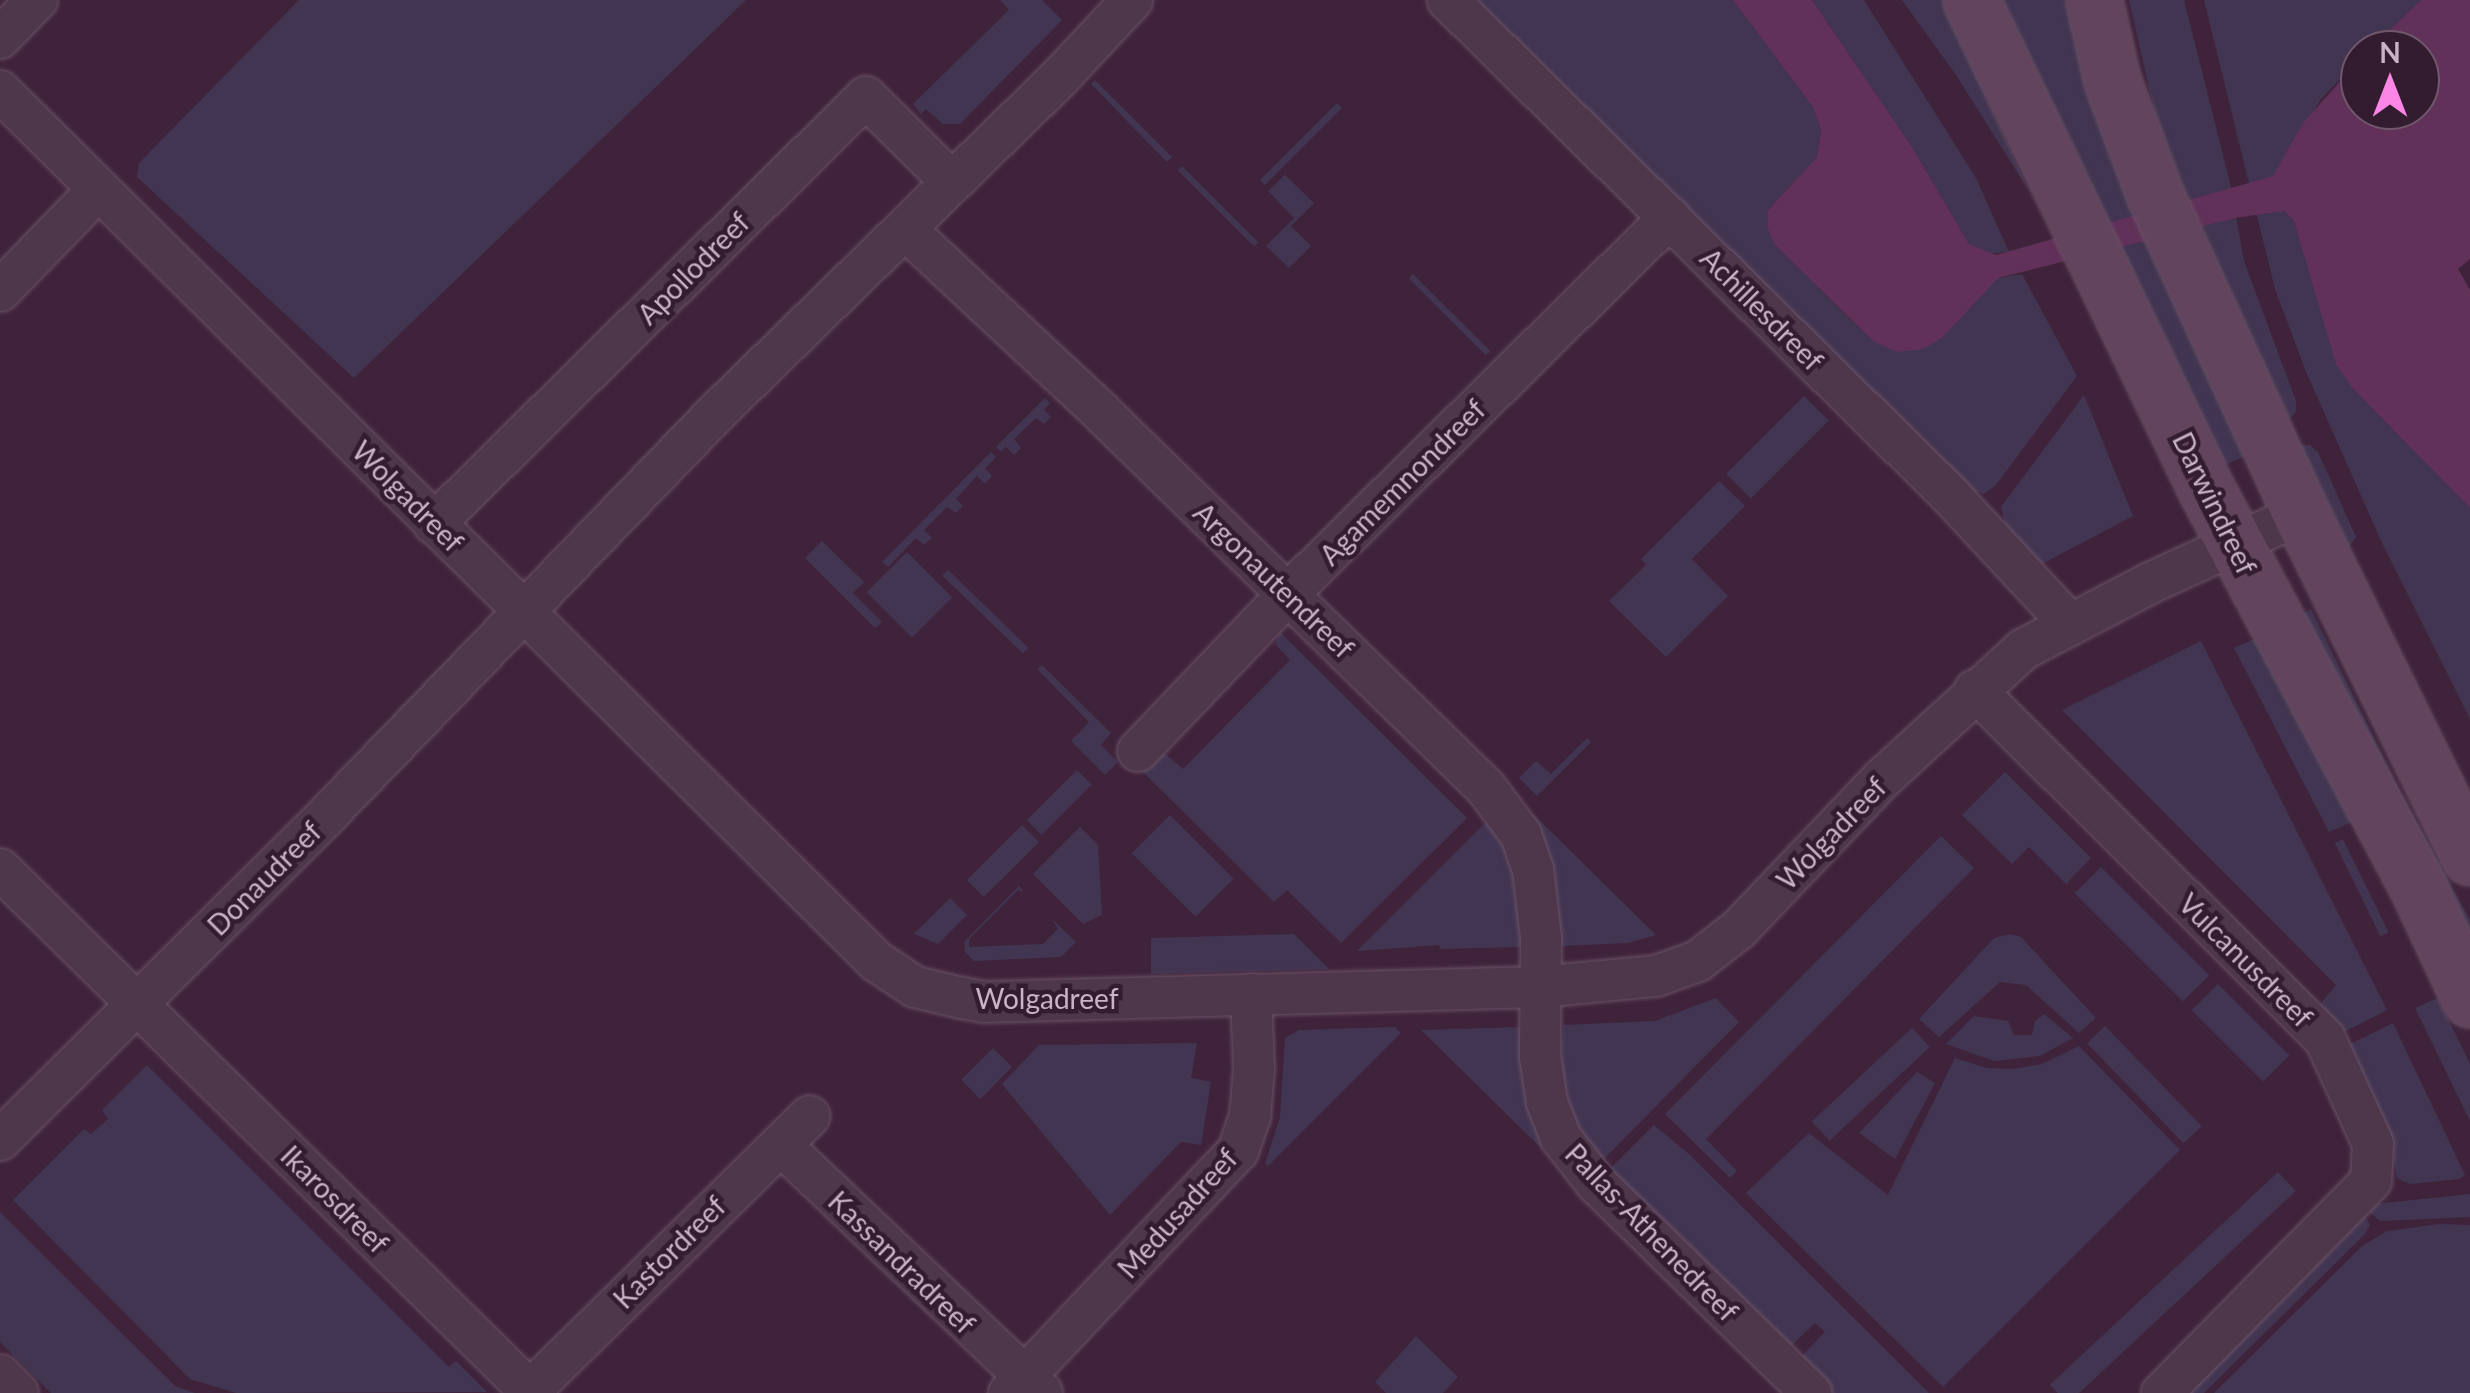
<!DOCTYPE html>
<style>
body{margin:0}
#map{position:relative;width:2470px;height:1393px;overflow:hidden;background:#3f233b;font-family:Lato,sans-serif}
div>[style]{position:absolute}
.green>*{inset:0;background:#423552;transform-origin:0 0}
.water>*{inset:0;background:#613159}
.roads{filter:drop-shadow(0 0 2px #6a5266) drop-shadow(0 0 2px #6a5266)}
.minor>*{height:40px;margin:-20px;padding:0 20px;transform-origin:20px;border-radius:20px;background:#4f374b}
.secondary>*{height:55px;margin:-27.5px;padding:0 27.5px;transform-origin:27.5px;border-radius:27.5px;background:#62455d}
span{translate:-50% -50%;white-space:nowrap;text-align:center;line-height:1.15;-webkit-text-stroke:9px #341c30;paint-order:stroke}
.street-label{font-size:28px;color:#cab3c6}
.north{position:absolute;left:2340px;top:30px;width:100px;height:100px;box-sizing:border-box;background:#341c30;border:2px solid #70586c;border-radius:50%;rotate:0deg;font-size:28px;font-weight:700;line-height:40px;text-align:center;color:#cab3c6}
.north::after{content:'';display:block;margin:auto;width:35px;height:45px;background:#fc86e6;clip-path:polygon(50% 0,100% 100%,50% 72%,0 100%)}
</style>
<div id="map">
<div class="green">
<div style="clip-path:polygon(299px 0,746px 0,354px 378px,137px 177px,139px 163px)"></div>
<div style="clip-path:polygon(1000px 0,1042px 0,1062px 20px,960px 124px,943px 124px,926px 109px,921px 114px,913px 104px,1009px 10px)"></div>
<div style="clip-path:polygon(1477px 0,1733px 0,1813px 107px,1821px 130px,1817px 157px,1768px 210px,1775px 245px,1851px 320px,1873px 341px,1998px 278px,2022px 274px,2077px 376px,1996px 485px,1984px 494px,1967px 489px)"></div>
<div style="clip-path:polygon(1812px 0,1864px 0,1976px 178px,2009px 252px,1984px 254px,1969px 244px,1912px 147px)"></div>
<div style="clip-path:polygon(1902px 0,1943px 0,2029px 191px,1956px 75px)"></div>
<div style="clip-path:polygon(1995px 0,2066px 0,2073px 31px,2252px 453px,2223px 466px)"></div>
<div style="clip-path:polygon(2129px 0,2184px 0,2231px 187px,2244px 261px,2296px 401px,2296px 412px,2284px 425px,2232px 314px,2159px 132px)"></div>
<div style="clip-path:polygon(2204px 0,2421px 0,2369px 50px,2360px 50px,2360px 59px,2321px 99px,2277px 174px,2354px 390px,2470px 508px,2470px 719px,2382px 543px,2307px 374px,2275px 289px)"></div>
<div style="clip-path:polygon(1095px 80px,1172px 157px,1167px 162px,1091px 84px)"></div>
<div style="left:1337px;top:103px;width:7px;height:109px;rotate:45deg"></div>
<div style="left:1182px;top:166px;width:108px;height:6px;rotate:45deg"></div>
<div style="clip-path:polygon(1285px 175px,1314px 203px,1291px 226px,1311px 246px,1289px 268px,1266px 246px,1294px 218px,1268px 191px)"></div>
<div style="left:1413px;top:274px;width:109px;height:6px;rotate:45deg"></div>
<div style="clip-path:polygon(2084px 395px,2133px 516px,2042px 564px,2006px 528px,2001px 507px)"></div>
<div style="left:1804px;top:396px;width:35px;height:110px;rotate:45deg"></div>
<div style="clip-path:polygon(1045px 398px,1050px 403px,1044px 410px,1051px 417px,1044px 424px,1036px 418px,1014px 439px,1021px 448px,1014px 455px,1006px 447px,1001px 452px,996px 447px)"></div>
<div style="clip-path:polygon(2293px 445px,2310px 445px,2318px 452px,2356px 537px,2345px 553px)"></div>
<div style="clip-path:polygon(991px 452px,996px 457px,985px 469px,992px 476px,985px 484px,977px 476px,956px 499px,963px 506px,956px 513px,947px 507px,924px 530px,932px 538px,924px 545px,916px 538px,888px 567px,882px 562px)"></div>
<div style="clip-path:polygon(1719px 481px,1745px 506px,1692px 559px,1728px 596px,1666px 657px,1609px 601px,1646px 565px,1641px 559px)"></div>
<div style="clip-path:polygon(822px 541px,864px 582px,853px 593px,882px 622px,875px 628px,805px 558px)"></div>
<div style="left:907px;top:552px;width:64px;height:57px;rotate:45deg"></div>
<div style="left:948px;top:570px;width:112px;height:8px;rotate:44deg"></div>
<div style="clip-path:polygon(2311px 609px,2398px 787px,2470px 920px,2470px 971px,2297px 617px)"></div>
<div style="clip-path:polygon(1280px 632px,1467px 818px,1341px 943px,1287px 890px,1274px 902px,1138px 767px,1163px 752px,1183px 769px,1290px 660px,1275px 644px)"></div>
<div style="clip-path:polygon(2261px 636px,2352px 822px,2329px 832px,2234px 648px)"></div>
<div style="clip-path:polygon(2201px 641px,2387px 1010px,2340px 1034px,2318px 1007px,2336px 985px,2062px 710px)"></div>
<div style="clip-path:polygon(1042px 665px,1111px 733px,1101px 745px,1118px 762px,1105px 775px,1071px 741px,1089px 722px,1037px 669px)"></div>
<div style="clip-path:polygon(1587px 738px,1591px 742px,1537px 796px,1519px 778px,1536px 761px,1551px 774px)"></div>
<div style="left:1077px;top:770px;width:21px;height:71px;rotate:45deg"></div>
<div style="clip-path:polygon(2005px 772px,2091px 858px,2066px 884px,2029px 847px,2012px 864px,1962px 815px)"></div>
<div style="clip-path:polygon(1533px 814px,1656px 935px,1628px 943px,1562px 946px,1530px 817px)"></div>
<div style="left:1170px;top:815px;width:90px;height:54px;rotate:45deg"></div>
<div style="clip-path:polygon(1489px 819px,1512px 858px,1524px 935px,1521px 947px,1440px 949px,1439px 945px,1357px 951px)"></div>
<div style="left:1022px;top:825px;width:24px;height:78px;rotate:45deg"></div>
<div style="clip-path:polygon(1080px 827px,1098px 845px,1102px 915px,1083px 924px,1033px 874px)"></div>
<div style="clip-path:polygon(1941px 836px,1974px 868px,1706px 1139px,1737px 1171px,1730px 1178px,1665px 1114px)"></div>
<div style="left:2343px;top:839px;width:104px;height:9px;rotate:64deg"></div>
<div style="left:2101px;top:867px;width:153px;height:37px;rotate:45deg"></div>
<div style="clip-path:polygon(1019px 886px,1024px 892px,1018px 890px,969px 939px,969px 947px,1043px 944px,1058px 929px,1051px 918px,1076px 942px,1061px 957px,974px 961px,965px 952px,964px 942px)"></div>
<div style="clip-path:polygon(950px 898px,967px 915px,938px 944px,914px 934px)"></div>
<div style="clip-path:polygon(1294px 934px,1329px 969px,1151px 974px,1151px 938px)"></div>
<div style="clip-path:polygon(2010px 934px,2021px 937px,2096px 1018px,2079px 1033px,2026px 985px,2000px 982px,1939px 1037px,1919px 1019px,1994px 938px)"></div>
<div style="left:2218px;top:984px;width:101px;height:37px;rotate:45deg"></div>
<div style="clip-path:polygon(1716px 998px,1739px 1022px,1601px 1162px,1578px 1134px,1560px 1082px,1563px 1025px,1655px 1021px)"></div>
<div style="clip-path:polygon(2438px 998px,2470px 1064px,2470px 1121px,2415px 1008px)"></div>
<div style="clip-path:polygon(2044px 1014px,2073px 1038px,2040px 1056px,1994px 1061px,1946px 1044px,1974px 1016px,2008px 1021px,2014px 1035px,2032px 1035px,2035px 1021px)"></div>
<div style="clip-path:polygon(2393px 1023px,2465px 1175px,2459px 1179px,2410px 1184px,2397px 1178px,2390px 1138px,2346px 1046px)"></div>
<div style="left:2105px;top:1026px;width:139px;height:25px;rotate:46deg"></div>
<div style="clip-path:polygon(1395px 1027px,1401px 1033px,1268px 1166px,1265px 1164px,1280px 1117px,1285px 1038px,1299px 1030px)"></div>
<div style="clip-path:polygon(1521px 1027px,1546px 1143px,1541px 1148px,1421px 1030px)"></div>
<div style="left:1912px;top:1028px;width:26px;height:137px;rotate:47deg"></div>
<div style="clip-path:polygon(1197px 1043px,1191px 1078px,1211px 1082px,1201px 1145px,1181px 1142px,1110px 1215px,1002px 1084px,1039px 1045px)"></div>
<div style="clip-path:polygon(2079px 1046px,2180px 1150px,1943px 1387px,1746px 1193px,1809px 1133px,1888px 1195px,1955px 1058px,1987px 1068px,2013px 1069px,2042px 1064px)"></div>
<div style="left:993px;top:1048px;width:27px;height:45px;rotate:45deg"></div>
<div style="clip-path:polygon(147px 1065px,449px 1367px,456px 1361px,487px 1392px,236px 1393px,190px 1379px,13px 1200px,84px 1129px,91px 1134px,108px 1119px,102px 1110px)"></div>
<div style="clip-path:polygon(1917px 1072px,1935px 1083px,1895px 1159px,1859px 1133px)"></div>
<div style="clip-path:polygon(1654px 1125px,1690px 1155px,1929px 1393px,1833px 1393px,1799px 1359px,1825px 1332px,1815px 1323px,1788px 1349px,1608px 1171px)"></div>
<div style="left:2278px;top:1172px;width:26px;height:312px;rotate:47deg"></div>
<div style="clip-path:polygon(2470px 1194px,2470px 1217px,2380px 1221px,2368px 1211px,2374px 1204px)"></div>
<div style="clip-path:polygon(0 1212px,175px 1386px,195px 1393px,51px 1393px,0 1342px)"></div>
<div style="clip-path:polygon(2364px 1214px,2370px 1225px,2365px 1234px,2204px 1393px,2187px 1393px)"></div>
<div style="clip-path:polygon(2440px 1224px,2470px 1225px,2470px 1393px,2214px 1393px,2362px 1246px,2387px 1231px)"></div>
<div style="clip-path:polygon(1416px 1336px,1458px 1377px,1443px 1393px,1386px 1393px,1375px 1382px)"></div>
</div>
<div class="water">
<div style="clip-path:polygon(1733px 0,1812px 0,1912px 147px,1969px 244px,1996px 255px,2273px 176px,2303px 123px,2360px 59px,2360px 110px,2420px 110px,2420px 50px,2369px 50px,2421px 0,2470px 0,2470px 259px,2458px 269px,2470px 290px,2470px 508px,2354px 390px,2336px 364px,2294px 221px,2284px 211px,2235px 218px,1998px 278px,1942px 338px,1923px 349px,1897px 352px,1873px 341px,1775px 245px,1768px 229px,1768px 210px,1817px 157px,1821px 130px,1813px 107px)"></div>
</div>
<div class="roads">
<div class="minor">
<div style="left:1448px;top:0;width:706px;rotate:44.6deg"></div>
<div style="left:1951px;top:496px;width:175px;rotate:47.1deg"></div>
<div style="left:0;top:38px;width:53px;rotate:-45.8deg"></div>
<div style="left:0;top:91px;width:1235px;rotate:44.8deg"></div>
<div style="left:876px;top:961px;width:47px;rotate:33.7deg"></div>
<div style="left:915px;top:987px;width:48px;rotate:13.2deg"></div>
<div style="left:962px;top:998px;width:23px;rotate:10deg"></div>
<div style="left:985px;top:1002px;width:554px;rotate:-1.55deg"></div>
<div style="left:1539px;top:987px;width:118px;rotate:-5.4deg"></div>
<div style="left:1656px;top:976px;width:45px;rotate:-19.7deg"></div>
<div style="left:1698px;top:961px;width:52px;rotate:-38deg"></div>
<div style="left:1739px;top:929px;width:207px;rotate:-46.4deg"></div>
<div style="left:1882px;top:779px;width:193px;rotate:-42.5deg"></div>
<div style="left:2024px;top:649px;width:142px;rotate:-27.6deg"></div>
<div style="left:2150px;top:583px;width:166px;rotate:-24.6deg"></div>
<div style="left:905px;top:229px;width:268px;rotate:43deg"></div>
<div style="left:1101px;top:412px;width:538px;rotate:44.32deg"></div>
<div style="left:1486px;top:788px;width:59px;rotate:53.3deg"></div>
<div style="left:1521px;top:835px;width:36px;rotate:71deg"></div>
<div style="left:1533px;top:869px;width:69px;rotate:83.4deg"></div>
<div style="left:1541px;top:938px;width:118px;rotate:90.5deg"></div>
<div style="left:1540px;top:1056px;width:47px;rotate:81.3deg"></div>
<div style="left:1547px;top:1102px;width:39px;rotate:69deg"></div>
<div style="left:1561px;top:1138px;width:57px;rotate:52.1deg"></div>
<div style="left:1596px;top:1183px;width:301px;rotate:44.3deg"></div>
<div style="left:0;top:291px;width:141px;rotate:-45.9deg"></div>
<div style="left:434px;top:524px;width:607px;rotate:-44.67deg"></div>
<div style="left:866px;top:97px;width:121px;rotate:44.7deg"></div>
<div style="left:1975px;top:690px;width:494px;rotate:44.9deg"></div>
<div style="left:2325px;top:1039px;width:115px;rotate:65.4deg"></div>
<div style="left:2373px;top:1144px;width:37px;rotate:93deg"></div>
<div style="left:2371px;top:1181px;width:298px;rotate:134.6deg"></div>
<div style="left:1138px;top:751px;width:219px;rotate:-46.3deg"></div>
<div style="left:1289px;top:593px;width:535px;rotate:-44.62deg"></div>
<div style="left:0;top:869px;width:747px;rotate:44.57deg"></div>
<div style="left:0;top:1140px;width:465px;rotate:-44.8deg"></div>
<div style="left:330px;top:812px;width:555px;rotate:-45.95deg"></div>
<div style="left:716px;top:413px;width:482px;rotate:-44.3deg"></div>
<div style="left:1061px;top:76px;width:104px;rotate:-46.9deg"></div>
<div style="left:781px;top:1145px;width:360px;rotate:43.5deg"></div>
<div style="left:0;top:1375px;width:25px;rotate:45deg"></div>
<div style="left:530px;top:1391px;width:392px;rotate:-44.5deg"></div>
<div style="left:1009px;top:1393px;width:333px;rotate:-46.6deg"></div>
<div style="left:1238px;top:1151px;width:36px;rotate:-71deg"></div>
<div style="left:1250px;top:1117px;width:49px;rotate:-85.3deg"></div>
<div style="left:1254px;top:1068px;width:74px;rotate:-92.3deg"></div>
</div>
<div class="secondary">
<div style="left:1971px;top:0;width:540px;rotate:64.34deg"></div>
<div style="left:2205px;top:487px;width:461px;rotate:62deg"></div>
<div style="left:2421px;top:894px;width:116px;rotate:65deg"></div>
<div style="left:2094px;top:0;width:82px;rotate:77.3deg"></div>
<div style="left:2112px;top:80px;width:123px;rotate:69.5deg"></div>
<div style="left:2155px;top:195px;width:351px;rotate:65.4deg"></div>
<div style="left:2301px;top:514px;width:382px;rotate:63.8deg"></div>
</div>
</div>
<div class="street-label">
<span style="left:693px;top:268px;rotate:-45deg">Apollodreef</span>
<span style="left:1762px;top:309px;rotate:45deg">Achillesdreef</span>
<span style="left:1402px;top:482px;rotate:-45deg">Agamemnondreef</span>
<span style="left:408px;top:496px;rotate:45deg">Wolgadreef</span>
<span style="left:2215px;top:503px;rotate:64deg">Darwindreef</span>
<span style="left:1274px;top:580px;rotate:44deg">Argonautendreef</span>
<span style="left:1831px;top:833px;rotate:-46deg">Wolgadreef</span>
<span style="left:264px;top:878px;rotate:-45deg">Donaudreef</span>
<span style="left:2246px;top:960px;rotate:45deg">Vulcanusdreef</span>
<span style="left:1047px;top:998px">Wolgadreef</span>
<span style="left:335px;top:1199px;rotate:45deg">Ikarosdreef</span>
<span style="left:1177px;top:1213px;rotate:-48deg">Medusadreef</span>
<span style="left:1652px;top:1232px;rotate:46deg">Pallas-Athenedreef</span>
<span style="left:669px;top:1252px;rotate:-45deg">Kastordreef</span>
<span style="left:902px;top:1262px;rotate:44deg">Kassandradreef</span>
</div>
<div class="north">N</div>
</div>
